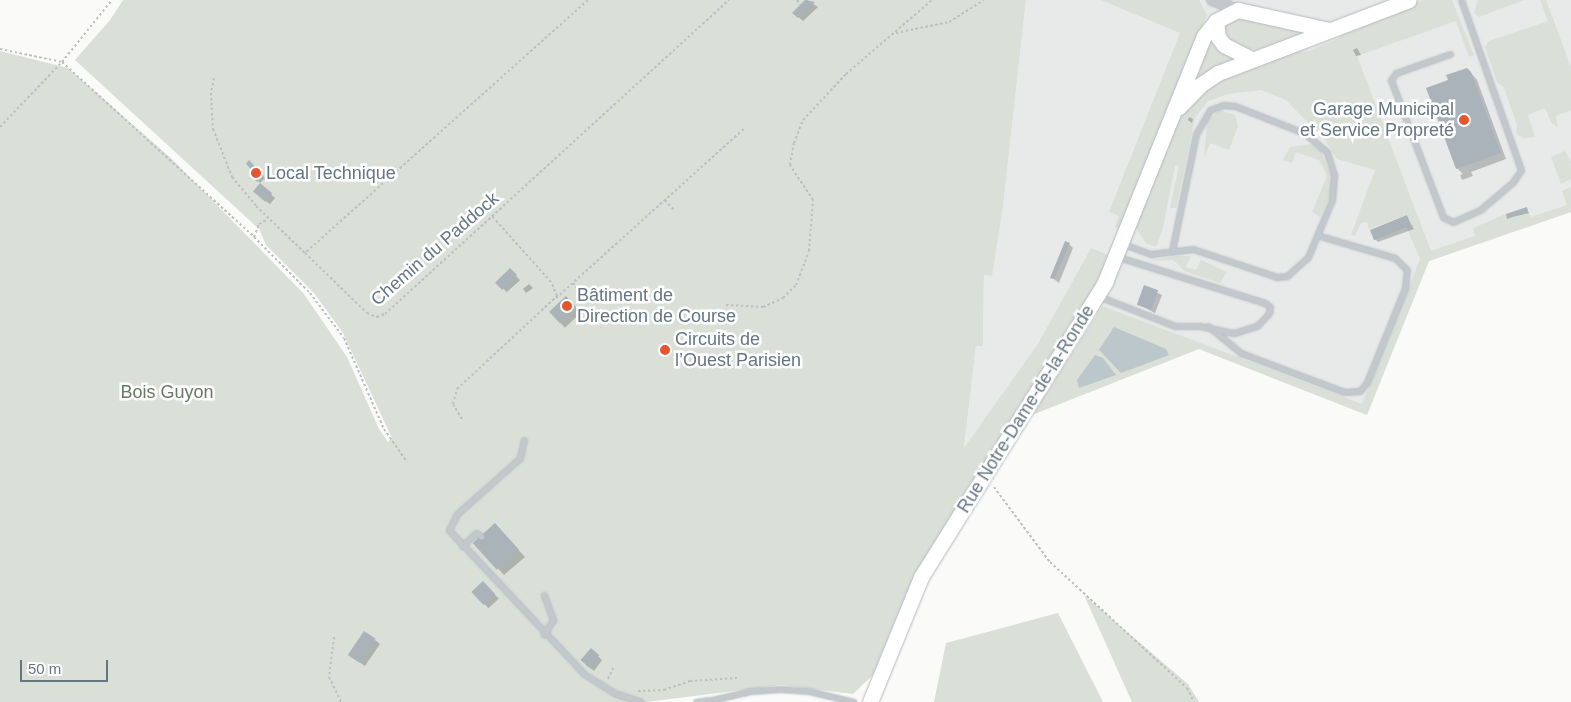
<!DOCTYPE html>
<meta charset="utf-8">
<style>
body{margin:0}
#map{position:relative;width:1571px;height:702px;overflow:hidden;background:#fafaf8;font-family:Helvetica,sans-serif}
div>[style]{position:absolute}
.built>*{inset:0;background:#e8e9e9}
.green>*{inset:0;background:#dadfd7}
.water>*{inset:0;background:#bbc7cb}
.shadow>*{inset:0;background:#0003;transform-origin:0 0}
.building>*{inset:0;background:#aab3b9;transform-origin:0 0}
.path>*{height:2px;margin-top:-1px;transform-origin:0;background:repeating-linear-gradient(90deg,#bbbfc2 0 2.5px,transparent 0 5px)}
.roads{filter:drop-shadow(0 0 1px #b3babf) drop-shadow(0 0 1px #b3babf)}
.service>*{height:5px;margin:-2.5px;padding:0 2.5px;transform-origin:2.5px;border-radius:2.5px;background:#c3c8cc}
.minor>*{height:10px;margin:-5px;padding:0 5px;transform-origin:5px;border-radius:5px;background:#c3c8cc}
.secondary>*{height:15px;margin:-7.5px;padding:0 7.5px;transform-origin:7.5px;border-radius:7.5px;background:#fff}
.dots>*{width:14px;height:14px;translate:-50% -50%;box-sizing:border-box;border:2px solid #fff;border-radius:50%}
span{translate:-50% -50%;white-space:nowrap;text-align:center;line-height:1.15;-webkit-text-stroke:5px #fff;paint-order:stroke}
.poi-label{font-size:18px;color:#657683}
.right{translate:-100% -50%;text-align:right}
.left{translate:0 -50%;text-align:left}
.street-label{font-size:18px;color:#657683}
.park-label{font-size:18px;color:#687a64}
.scale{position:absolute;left:20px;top:660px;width:88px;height:22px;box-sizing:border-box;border:2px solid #657683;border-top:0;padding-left:6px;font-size:15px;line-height:18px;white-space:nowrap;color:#657683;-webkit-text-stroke:4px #fff;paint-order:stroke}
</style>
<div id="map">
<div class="built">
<div style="clip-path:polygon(1026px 0,1571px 0,1571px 212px,1429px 261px,1367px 415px,1199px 349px,1042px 409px,1101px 313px,1084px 308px,1091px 248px,1037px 345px,964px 449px,976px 346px,983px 345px,984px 275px,991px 276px,1003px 207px)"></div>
</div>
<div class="green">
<div style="clip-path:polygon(123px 0,1026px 0,1003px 207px,992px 276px,984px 275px,983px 346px,976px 346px,964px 448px,1037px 345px,1091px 248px,1108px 255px,1093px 290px,895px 621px,873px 675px,853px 694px,781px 685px,646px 702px,0 702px,0 51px,68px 68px,172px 159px,304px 294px,347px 357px,379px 429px,388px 442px,392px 438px,343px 333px,314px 293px,266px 245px,259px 229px,75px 60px,110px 20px)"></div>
<div style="clip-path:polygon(1101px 0,1199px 0,1207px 15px,1119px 229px,1115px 227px,1119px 216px,1109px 212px,1180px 33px)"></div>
<div style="clip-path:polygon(1423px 0,1452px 0,1474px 55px,1469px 57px,1456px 21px,1357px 56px,1431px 251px,1475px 236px,1473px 228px,1506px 214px,1508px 218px,1528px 211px,1531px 217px,1567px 205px,1562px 191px,1571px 187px,1571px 212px,1429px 261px,1367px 415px,1199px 349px,1032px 415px,1102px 306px,1362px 404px,1420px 259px,1406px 226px,1411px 225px,1407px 215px,1369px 229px,1367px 222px,1361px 223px,1355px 236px,1351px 235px,1375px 170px,1337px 159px,1325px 140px,1286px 100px,1261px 90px,1228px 94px,1208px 101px,1195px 118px,1176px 208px,1170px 208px,1179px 166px,1175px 165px,1163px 228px,1156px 247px,1146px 243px,1136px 228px,1174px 128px,1182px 114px,1209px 83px,1283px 53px,1309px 51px,1339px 38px,1356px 25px)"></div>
<div style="clip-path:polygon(1478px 0,1524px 0,1479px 17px,1474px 13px)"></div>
<div style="clip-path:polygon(1540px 0,1546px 0,1571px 67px,1571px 110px,1556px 116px,1558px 128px,1551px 122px,1545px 108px,1528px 115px,1535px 137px,1523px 138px,1516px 134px,1517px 125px,1504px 88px,1497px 82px,1485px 47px,1489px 41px,1548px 21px)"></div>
<div style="clip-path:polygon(1243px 18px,1305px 32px,1257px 50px,1241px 49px,1225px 37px,1224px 26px)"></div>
<div style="clip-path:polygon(1210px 39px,1235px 59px,1192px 87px,1196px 64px)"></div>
<div style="clip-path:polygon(1219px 110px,1235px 115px,1238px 126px,1229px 150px,1210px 143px,1204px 159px,1207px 122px)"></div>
<div style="clip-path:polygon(1311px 144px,1321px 151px,1332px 178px,1330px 196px,1320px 217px,1312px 212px,1327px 176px,1319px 160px,1296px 152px,1292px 163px,1283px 160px,1290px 147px)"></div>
<div style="clip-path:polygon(1565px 151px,1571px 162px,1571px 179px,1561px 184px,1551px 157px)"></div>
<div style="clip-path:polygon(1177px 256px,1191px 256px,1186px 267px,1196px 270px,1201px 260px,1227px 272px,1220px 283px,1184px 271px,1174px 260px,1147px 261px)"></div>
<div style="clip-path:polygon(1084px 595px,1188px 684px,1199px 702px,1132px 702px)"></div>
<div style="clip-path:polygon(1058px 613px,1103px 702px,934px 702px,946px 643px)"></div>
</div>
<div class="water">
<div style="clip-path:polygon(1114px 327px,1166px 349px,1169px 355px,1121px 373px,1099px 350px)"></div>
<div style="clip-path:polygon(1095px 355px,1103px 358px,1116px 375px,1079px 388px,1077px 380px)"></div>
</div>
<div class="shadow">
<div style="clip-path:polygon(807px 0,818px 7px,803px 21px,794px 13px)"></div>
<div style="clip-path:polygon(1357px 48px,1361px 55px,1356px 56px,1353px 50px)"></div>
<div style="clip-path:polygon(1471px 73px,1477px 80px,1506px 159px,1471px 172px,1473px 176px,1462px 180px,1460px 175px,1463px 174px,1457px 168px)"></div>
<div style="clip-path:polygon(1189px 117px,1193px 119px,1192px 123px,1188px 120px)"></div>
<div style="clip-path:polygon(249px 162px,265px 178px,260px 183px,252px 174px,255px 171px)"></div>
<div style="left:260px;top:185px;width:20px;height:8px;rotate:41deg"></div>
<div style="clip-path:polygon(1526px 208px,1529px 213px,1508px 218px)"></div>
<div style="clip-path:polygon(1407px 217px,1414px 229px,1378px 242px,1374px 238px)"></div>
<div style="clip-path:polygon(1069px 244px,1073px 248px,1059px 283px,1051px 277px)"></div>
<div style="left:510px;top:269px;width:15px;height:18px;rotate:48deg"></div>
<div style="clip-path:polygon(529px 284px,533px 288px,526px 293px,523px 289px)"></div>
<div style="clip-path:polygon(1145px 287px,1162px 295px,1155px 313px,1138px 304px)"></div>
<div style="left:566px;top:298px;width:21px;height:21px;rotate:47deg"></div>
<div style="clip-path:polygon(502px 532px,525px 557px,504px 575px,476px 544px)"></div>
<div style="left:483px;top:582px;width:23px;height:14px;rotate:47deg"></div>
<div style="clip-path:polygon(375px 640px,380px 644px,365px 666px,350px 656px)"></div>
<div style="clip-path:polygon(591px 650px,602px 660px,594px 671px,586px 665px)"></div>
</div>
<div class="building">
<div style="clip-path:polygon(805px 0,815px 2px,798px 18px,792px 13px)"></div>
<div style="clip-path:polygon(1467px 68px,1471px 72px,1501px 153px,1456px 169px,1426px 88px,1448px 80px,1446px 75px)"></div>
<div style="clip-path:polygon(249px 160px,264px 176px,257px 182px,250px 174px,253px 171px,246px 164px)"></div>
<div style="left:260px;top:183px;width:16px;height:11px;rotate:40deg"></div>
<div style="clip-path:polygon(1527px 207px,1528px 211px,1507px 219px,1506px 214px)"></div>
<div style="left:1407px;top:215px;width:11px;height:40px;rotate:68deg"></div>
<div style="clip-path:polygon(1065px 241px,1070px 243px,1054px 279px,1050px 278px)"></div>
<div style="left:510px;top:268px;width:10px;height:21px;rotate:45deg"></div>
<div style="left:1144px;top:285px;width:15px;height:21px;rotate:20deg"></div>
<div style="left:566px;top:296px;width:16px;height:23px;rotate:47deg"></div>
<div style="left:495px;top:523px;width:36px;height:30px;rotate:48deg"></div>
<div style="left:483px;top:581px;width:18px;height:16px;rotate:47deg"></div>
<div style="left:364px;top:631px;width:14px;height:29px;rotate:34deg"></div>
<div style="left:591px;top:648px;width:11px;height:16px;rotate:41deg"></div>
</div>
<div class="path">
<div style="left:588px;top:0;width:380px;rotate:138.2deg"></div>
<div style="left:305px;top:253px;width:86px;rotate:44.1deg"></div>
<div style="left:367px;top:313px;width:11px;rotate:22deg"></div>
<div style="left:377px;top:317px;width:9px;rotate:-21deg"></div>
<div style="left:385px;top:314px;width:466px;rotate:-42.4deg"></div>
<div style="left:797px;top:0;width:6px;rotate:51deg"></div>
<div style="left:896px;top:33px;width:54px;rotate:-11.7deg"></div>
<div style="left:949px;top:22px;width:41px;rotate:-32.2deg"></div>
<div style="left:0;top:49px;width:63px;rotate:11.8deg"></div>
<div style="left:62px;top:62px;width:260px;rotate:42.3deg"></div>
<div style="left:254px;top:237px;width:79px;rotate:45deg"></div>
<div style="left:310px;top:293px;width:56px;rotate:52.9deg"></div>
<div style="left:344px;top:338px;width:99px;rotate:66.3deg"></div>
<div style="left:384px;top:429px;width:40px;rotate:55.1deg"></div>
<div style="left:214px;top:78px;width:15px;rotate:101deg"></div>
<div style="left:211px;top:93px;width:36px;rotate:87deg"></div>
<div style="left:213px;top:129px;width:52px;rotate:68.4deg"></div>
<div style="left:232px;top:177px;width:38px;rotate:50deg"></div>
<div style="left:256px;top:206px;width:68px;rotate:43.8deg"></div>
<div style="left:0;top:127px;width:90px;rotate:-46.4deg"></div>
<div style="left:62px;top:62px;width:80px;rotate:-51.1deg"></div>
<div style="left:665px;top:200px;width:15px;rotate:48deg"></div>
<div style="left:254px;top:237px;width:14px;rotate:-69deg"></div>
<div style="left:259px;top:224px;width:10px;rotate:-29deg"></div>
<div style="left:573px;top:283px;width:11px;rotate:52deg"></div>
<div style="left:556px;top:298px;width:253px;rotate:-42deg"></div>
<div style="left:726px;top:305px;width:37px;rotate:3deg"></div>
<div style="left:763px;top:307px;width:22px;rotate:-24deg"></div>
<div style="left:783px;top:298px;width:18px;rotate:-45deg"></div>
<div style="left:796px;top:285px;width:36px;rotate:-69deg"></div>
<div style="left:809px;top:251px;width:51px;rotate:-85.5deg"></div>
<div style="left:813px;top:200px;width:42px;rotate:-123.3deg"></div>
<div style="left:790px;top:165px;width:22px;rotate:-80deg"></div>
<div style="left:794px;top:143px;width:25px;rotate:-69deg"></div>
<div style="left:803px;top:120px;width:63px;rotate:-46.9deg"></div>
<div style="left:846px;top:74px;width:113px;rotate:-40.7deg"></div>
<div style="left:462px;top:419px;width:17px;rotate:-121deg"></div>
<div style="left:453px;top:404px;width:16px;rotate:-75deg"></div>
<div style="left:457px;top:389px;width:137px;rotate:-42.9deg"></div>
<div style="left:557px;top:296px;width:15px;rotate:-113deg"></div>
<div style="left:551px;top:282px;width:89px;rotate:-131.8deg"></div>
<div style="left:994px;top:487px;width:94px;rotate:53.3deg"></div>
<div style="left:1050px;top:562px;width:186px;rotate:42.6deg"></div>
<div style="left:1187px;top:688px;width:16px;rotate:63deg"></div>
<div style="left:334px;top:637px;width:40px;rotate:97.1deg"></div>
<div style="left:329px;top:677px;width:28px;rotate:64deg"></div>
<div style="left:608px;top:679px;width:14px;rotate:-65deg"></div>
<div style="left:638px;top:691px;width:26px;rotate:-2deg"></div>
<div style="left:664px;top:690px;width:28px;rotate:-19deg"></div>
<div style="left:690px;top:681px;width:47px;rotate:-3.7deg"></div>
</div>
<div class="roads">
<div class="service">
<div style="left:1450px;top:54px;width:57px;rotate:160.6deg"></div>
<div style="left:1396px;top:73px;width:9px;rotate:126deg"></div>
<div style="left:1391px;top:80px;width:147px;rotate:69.2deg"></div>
<div style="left:1443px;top:217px;width:11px;rotate:27deg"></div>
<div style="left:1453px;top:222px;width:30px;rotate:-24deg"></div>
<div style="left:1480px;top:210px;width:43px;rotate:-40.3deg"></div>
<div style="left:1513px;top:182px;width:14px;rotate:-56deg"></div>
<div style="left:1521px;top:170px;width:180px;rotate:-109.4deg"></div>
<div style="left:1123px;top:244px;width:30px;rotate:20deg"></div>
<div style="left:1151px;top:254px;width:42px;rotate:-6.8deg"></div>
<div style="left:1193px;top:249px;width:89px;rotate:18.4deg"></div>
<div style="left:1277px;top:277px;width:10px;rotate:-6deg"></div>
<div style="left:1287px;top:276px;width:28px;rotate:-42deg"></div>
<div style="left:1308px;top:257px;width:62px;rotate:-67.2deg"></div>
<div style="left:1332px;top:200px;width:25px;rotate:-85deg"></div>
<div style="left:1334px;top:175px;width:24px;rotate:-107deg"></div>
<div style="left:1327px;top:152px;width:30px;rotate:-140deg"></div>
<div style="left:1304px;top:133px;width:74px;rotate:-158.6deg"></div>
<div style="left:1235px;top:106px;width:12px;rotate:-175deg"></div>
<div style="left:1223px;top:105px;width:14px;rotate:159deg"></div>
<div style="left:1210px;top:110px;width:28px;rotate:120deg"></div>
<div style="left:1196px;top:134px;width:119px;rotate:101.6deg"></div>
<div style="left:1098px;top:296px;width:83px;rotate:21.3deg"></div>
<div style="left:1175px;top:326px;width:25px"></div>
<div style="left:1200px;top:326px;width:35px;rotate:12deg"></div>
<div style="left:1234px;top:333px;width:24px;rotate:-17deg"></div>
<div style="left:1257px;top:326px;width:18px;rotate:-47deg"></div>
<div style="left:1269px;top:313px;width:6px;rotate:-81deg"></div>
<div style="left:1270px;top:307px;width:6px;rotate:-141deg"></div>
<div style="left:1265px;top:303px;width:154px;rotate:-162.6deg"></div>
<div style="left:1208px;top:326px;width:43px;rotate:39.3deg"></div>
<div style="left:1241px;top:353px;width:110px;rotate:20.7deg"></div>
<div style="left:1344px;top:392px;width:16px;rotate:-4deg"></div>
<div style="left:1360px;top:391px;width:11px;rotate:-52deg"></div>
<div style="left:1367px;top:382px;width:101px;rotate:-68deg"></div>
<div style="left:1405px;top:288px;width:18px;rotate:-84deg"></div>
<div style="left:1407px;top:270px;width:17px;rotate:-135deg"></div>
<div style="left:1395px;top:258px;width:81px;rotate:-163.6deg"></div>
<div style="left:524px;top:440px;width:18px;rotate:103deg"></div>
<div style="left:520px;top:458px;width:84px;rotate:138.4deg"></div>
<div style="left:457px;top:514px;width:18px;rotate:117deg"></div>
<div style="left:449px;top:530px;width:197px;rotate:46.8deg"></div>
<div style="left:584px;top:674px;width:36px;rotate:32deg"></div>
<div style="left:614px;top:693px;width:28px;rotate:18deg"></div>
<div style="left:462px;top:546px;width:19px;rotate:-43deg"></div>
<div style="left:476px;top:533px;width:6px;rotate:31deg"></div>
<div style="left:544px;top:595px;width:27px;rotate:70deg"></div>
<div style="left:553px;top:620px;width:17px;rotate:123deg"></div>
<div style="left:696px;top:702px;width:11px;rotate:-10deg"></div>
<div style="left:703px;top:702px;width:49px;rotate:-12.9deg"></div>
<div style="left:751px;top:691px;width:29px;rotate:-4deg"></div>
<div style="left:780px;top:689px;width:29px;rotate:4deg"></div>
<div style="left:809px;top:691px;width:46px;rotate:13.7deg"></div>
</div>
<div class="minor">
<div style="left:1212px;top:0;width:28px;rotate:21deg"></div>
</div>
<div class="secondary">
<div style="left:1216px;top:21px;width:16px;rotate:83deg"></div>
<div style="left:1218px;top:37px;width:10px;rotate:53deg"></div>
<div style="left:1224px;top:45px;width:31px;rotate:27deg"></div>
<div style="left:1179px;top:107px;width:30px;rotate:-46deg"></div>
<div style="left:1200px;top:85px;width:22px;rotate:-34deg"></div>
<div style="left:1218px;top:73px;width:204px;rotate:-20.9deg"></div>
<div style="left:870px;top:702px;width:135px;rotate:-67.8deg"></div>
<div style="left:921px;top:577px;width:348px;rotate:-58deg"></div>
<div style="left:1105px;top:282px;width:265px;rotate:-68.1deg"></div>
<div style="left:1204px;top:36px;width:19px;rotate:-51deg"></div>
<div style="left:1216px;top:21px;width:25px;rotate:-27deg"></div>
<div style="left:1238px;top:10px;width:93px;rotate:12.4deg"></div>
</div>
</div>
<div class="dots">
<div style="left:1464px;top:120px;background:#e4572e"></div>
<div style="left:256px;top:173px;background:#e4572e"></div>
<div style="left:567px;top:306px;background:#e4572e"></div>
<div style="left:665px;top:350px;background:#e4572e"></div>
</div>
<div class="poi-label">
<span class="right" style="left:1454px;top:120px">Garage Municipal<br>et Service Propreté</span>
<span class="left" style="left:266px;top:173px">Local Technique</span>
<span class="left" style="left:577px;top:306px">Bâtiment de<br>Direction de Course</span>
<span class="left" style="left:675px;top:350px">Circuits de<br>l’Ouest Parisien</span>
</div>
<div class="street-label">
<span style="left:435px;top:249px;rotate:-41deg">Chemin du Paddock</span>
<span style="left:1026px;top:409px;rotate:-58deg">Rue Notre-Dame-de-la-Ronde</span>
</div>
<div class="park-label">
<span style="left:167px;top:392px">Bois Guyon</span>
</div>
<div class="scale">50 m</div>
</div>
